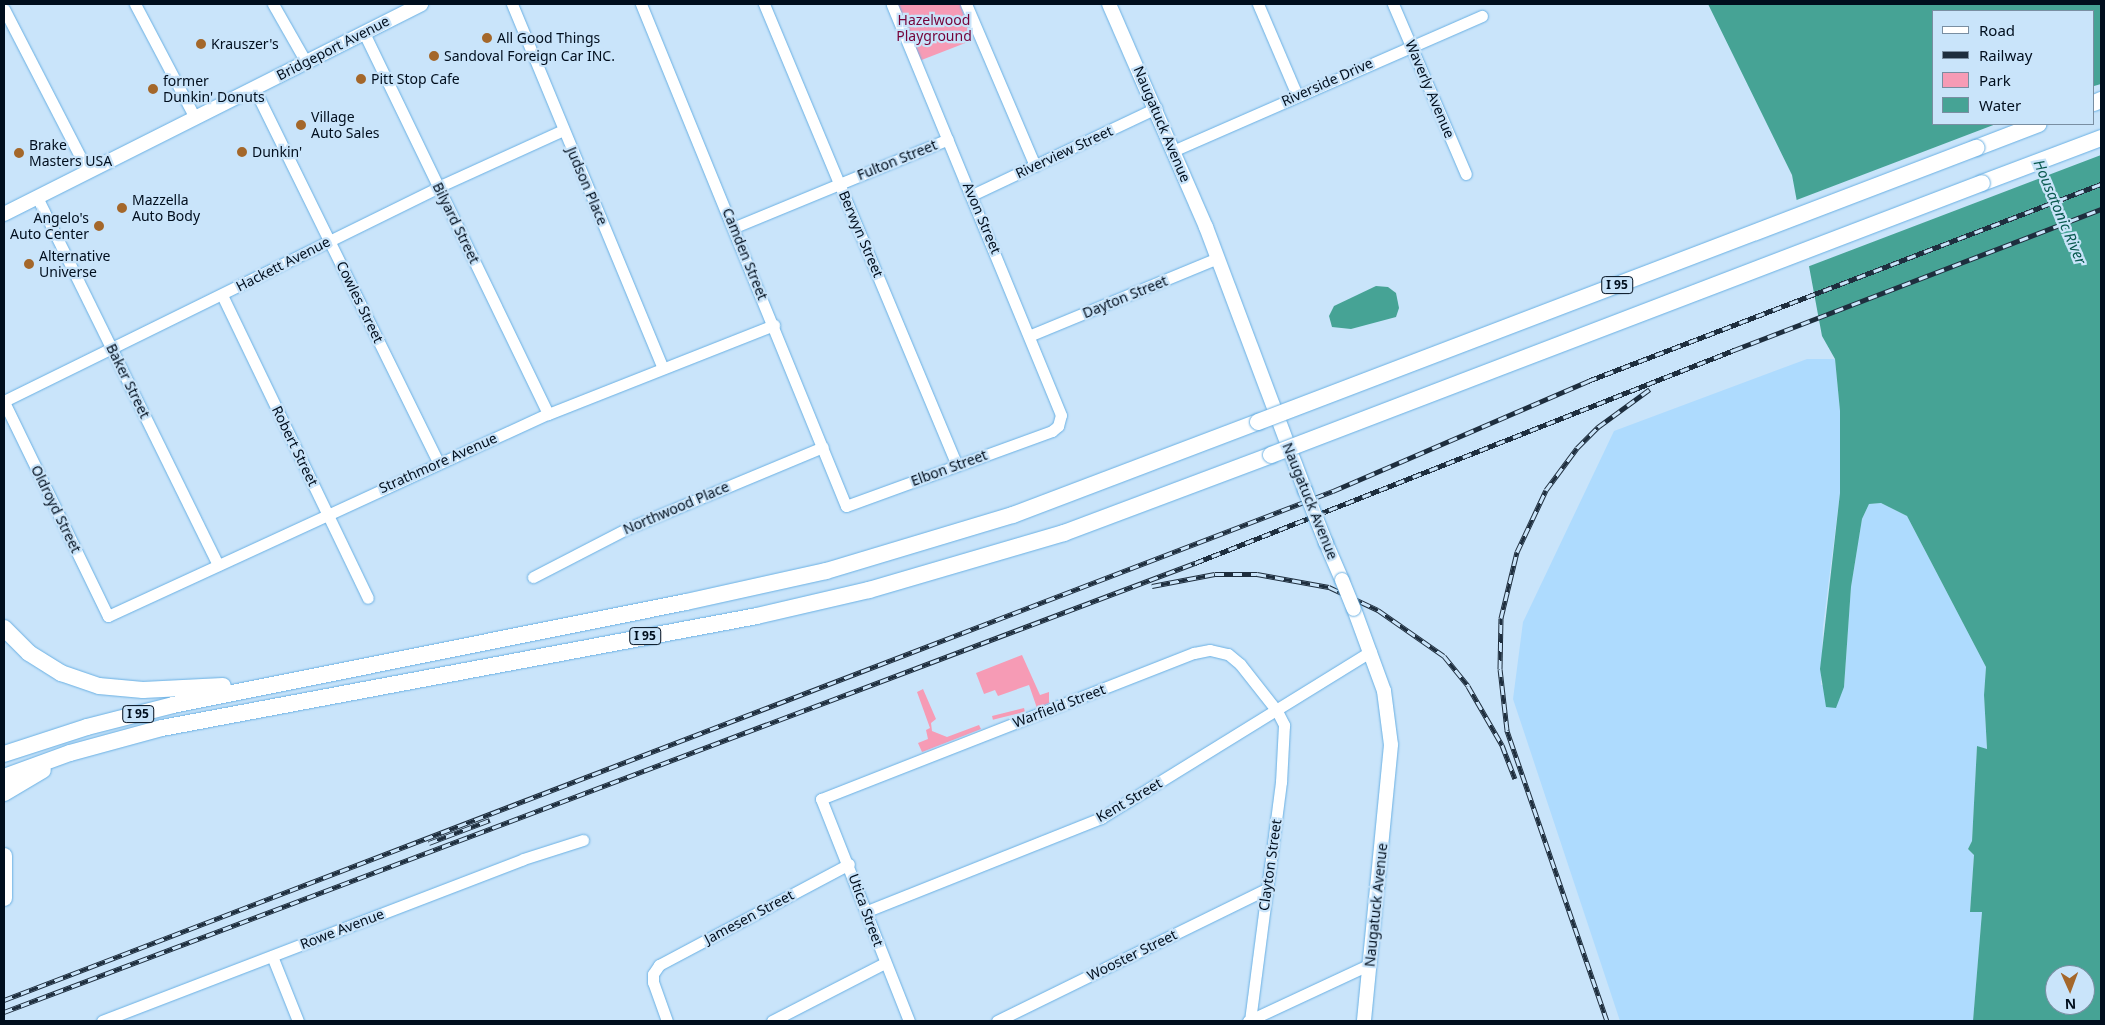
<!DOCTYPE html>
<style>
body{margin:0}
#map{position:relative;width:2105px;height:1025px;overflow:hidden;background:#c9e4fa;font-family:"Noto Sans",sans-serif}
div>[style]{position:absolute}
.built>*{inset:0;background:#aedbfe}
.green>*{inset:0;background:#f69bb5;transform-origin:0 0}
.water>*{inset:0;background:#46a395}
.pier>*{inset:0;background:#c9e4fa}
.roads{filter:drop-shadow(0 0 1px #6ab0e3) drop-shadow(0 0 1px #6ab0e3)}
.minor>*{height:11px;margin:-5.5px;padding:0 5.5px;transform-origin:5.5px;border-radius:5.5px;background:#fff}
.major>*{height:14px;margin:-7px;padding:0 7px;transform-origin:7px;border-radius:7px;background:#fff}
.highway>*{height:16px;margin:-8px;padding:0 8px;transform-origin:8px;border-radius:8px;background:#fff}
.rail>*{height:5px;margin-top:-2.5px;transform-origin:0;background:repeating-linear-gradient(90deg,#c9e4fa 0 9px,#1e2e3e 0 18px);box-sizing:border-box;border-block:1px solid #1e2e3e}
.bridges{filter:drop-shadow(0 0 1px #6ab0e3) drop-shadow(0 0 1px #6ab0e3)}
.major-bridge>*{height:14px;margin:-7px;padding:0 7px;transform-origin:7px;border-radius:7px;background:#fff}
.highway-bridge>*{height:16px;margin:-8px;padding:0 8px;transform-origin:8px;border-radius:8px;background:#fff}
.dots>*{width:14px;height:14px;translate:-50% -50%;box-sizing:border-box;border:2px solid #c9e4fa;border-radius:50%}
span{translate:-50% -50%;white-space:nowrap;text-align:center;line-height:1.15;-webkit-text-stroke:4.5px #c9e4fa;paint-order:stroke}
.shield-label span{padding:1px 4px;background:#c9e4fa;border:1px solid;border-radius:4px;-webkit-text-stroke-width:0}
.shield-label{font-size:12px;color:#000e1d;font-weight:700}
.park-label{font-size:14px;color:#750339}
.poi-label{font-size:14px;color:#000e1d}
.left{translate:0 -50%;text-align:left}
.right{translate:-100% -50%;text-align:right}
.street-label{font-size:14px;color:#000e1d}
.water-label{font-size:15px;color:#0a5a50;font-style:italic}
.frame{position:absolute;inset:0;border:5px solid #000e1d;pointer-events:none}
.legend{position:absolute;left:1932px;top:10px;width:162px;height:115px;box-sizing:border-box;background:#c9e4fa;border:1px solid #798ea2;margin:0;padding:6px 9px;list-style:none;font-size:15px;color:#000e1d}
.legend li{display:flex;align-items:center;gap:10px;height:25px}
.legend b{width:25px;border:1px solid #798ea2}
.north{position:absolute;left:2045px;top:965px;width:50px;height:50px;box-sizing:border-box;background:#c9e4fa;border:1px solid #798ea2;border-radius:50%;rotate:178deg;font-size:14px;font-weight:700;line-height:20px;text-align:center;color:#000e1d}
.north::after{content:'';display:block;margin:auto;width:18px;height:22px;background:#a4672a;clip-path:polygon(50% 0,100% 100%,50% 72%,0 100%)}
</style>
<div id="map">
<div class="built">
<div style="clip-path:polygon(1807px 359px,1835px 359px,1840px 411px,1840px 493px,1823px 627px,1821px 685px,1844px 687px,1851px 587px,1862px 519px,1869px 504px,1881px 503px,1907px 516px,1986px 667px,1984px 695px,1987px 750px,1977px 746px,1972px 841px,1968px 849px,1974px 855px,1970px 911px,1982px 912px,1973px 1021px,1620px 1021px,1513px 699px,1523px 622px,1614px 431px)"></div>
</div>
<div class="green">
<div style="clip-path:polygon(896px 4px,960px 4px,973px 40px,919px 61px)"></div>
<div style="clip-path:polygon(1022px 655px,1040px 695px,1049px 692px,1049px 703px,1037px 708px,1029px 685px,998px 696px,995px 690px,984px 694px,976px 673px)"></div>
<div style="clip-path:polygon(923px 689px,936px 719px,931px 723px,932px 731px,947px 737px,979px 725px,981px 729px,922px 752px,918px 743px,928px 739px,926px 730px,930px 728px,917px 692px)"></div>
<div style="left:1024px;top:708px;width:4px;height:33px;rotate:76deg"></div>
</div>
<div class="water">
<div style="clip-path:polygon(evenodd,1708px 4px,2101px 4px,2101px 1021px,1973px 1021px,1982px 912px,1970px 912px,1974px 855px,1968px 849px,1972px 841px,1977px 746px,1987px 749px,1984px 695px,1986px 667px,1907px 516px,1881px 503px,1869px 504px,1862px 519px,1851px 587px,1844px 687px,1836px 708px,1826px 707px,1820px 669px,1840px 493px,1840px 411px,1835px 359px,1822px 336px,1792px 175px,1708px 4px,1934px 11px,2094px 11px,2094px 124px,1934px 124px,1934px 11px,1708px 4px,2055px 975px,2085px 975px,2085px 1005px,2055px 1005px,2055px 975px)"></div>
<div style="clip-path:polygon(1376px 286px,1388px 287px,1396px 293px,1399px 308px,1396px 317px,1351px 329px,1332px 327px,1329px 316px,1334px 306px)"></div>
</div>
<div class="pier">
<div style="clip-path:polygon(2101px 84px,2101px 155px,1807px 267px,1794px 201px,1996px 124px,2094px 124px,2094px 86px)"></div>
</div>
<div class="roads">
<div class="minor">
<div style="left:135px;top:4px;width:129px;rotate:62.2deg"></div>
<div style="left:273px;top:4px;width:67px;rotate:60.4deg"></div>
<div style="left:512px;top:4px;width:394px;rotate:67.5deg"></div>
<div style="left:641px;top:4px;width:542px;rotate:67.79deg"></div>
<div style="left:846px;top:506px;width:219px;rotate:-20deg"></div>
<div style="left:1052px;top:431px;width:8px;rotate:-40deg"></div>
<div style="left:1058px;top:426px;width:11px;rotate:-75deg"></div>
<div style="left:1061px;top:415px;width:444px;rotate:-112.4deg"></div>
<div style="left:764px;top:4px;width:500px;rotate:67.3deg"></div>
<div style="left:966px;top:4px;width:176px;rotate:66.9deg"></div>
<div style="left:1258px;top:4px;width:99px;rotate:66.8deg"></div>
<div style="left:1393px;top:4px;width:185px;rotate:66.8deg"></div>
<div style="left:4px;top:9px;width:183px;rotate:62.7deg"></div>
<div style="left:364px;top:33px;width:423px;rotate:64.2deg"></div>
<div style="left:254px;top:88px;width:417px;rotate:63.8deg"></div>
<div style="left:1175px;top:150px;width:335px;rotate:-23.6deg"></div>
<div style="left:972px;top:195px;width:204px;rotate:-25.3deg"></div>
<div style="left:37px;top:197px;width:410px;rotate:63.8deg"></div>
<div style="left:735px;top:227px;width:230px;rotate:-22.4deg"></div>
<div style="left:222px;top:295px;width:336px;rotate:64.3deg"></div>
<div style="left:1031px;top:335px;width:202px;rotate:-22.4deg"></div>
<div style="left:4px;top:401px;width:484px;rotate:-26.2deg"></div>
<div style="left:438px;top:187px;width:137px;rotate:-24.5deg"></div>
<div style="left:4px;top:402px;width:238px;rotate:64.1deg"></div>
<div style="left:108px;top:616px;width:484px;rotate:-24.7deg"></div>
<div style="left:548px;top:414px;width:243px;rotate:-21.5deg"></div>
<div style="left:533px;top:577px;width:105px;rotate:-27.3deg"></div>
<div style="left:626px;top:529px;width:213px;rotate:-22.6deg"></div>
<div style="left:867px;top:911px;width:252px;rotate:-21.7deg"></div>
<div style="left:1101px;top:818px;width:317px;rotate:-31.7deg"></div>
<div style="left:272px;top:956px;width:70px;rotate:68.2deg"></div>
<div style="left:102px;top:1021px;width:451px;rotate:-21deg"></div>
<div style="left:523px;top:859px;width:63px;rotate:-17.6deg"></div>
<div style="left:667px;top:1021px;width:41px;rotate:-109.7deg"></div>
<div style="left:653px;top:982px;width:8px;rotate:-90deg"></div>
<div style="left:653px;top:974px;width:11px;rotate:-56deg"></div>
<div style="left:659px;top:965px;width:215px;rotate:-28deg"></div>
<div style="left:772px;top:1021px;width:127px;rotate:-27.2deg"></div>
<div style="left:909px;top:1021px;width:239px;rotate:-111.6deg"></div>
<div style="left:821px;top:799px;width:401px;rotate:-21.4deg"></div>
<div style="left:1194px;top:653px;width:16px;rotate:-11deg"></div>
<div style="left:1210px;top:650px;width:18px;rotate:13deg"></div>
<div style="left:1228px;top:654px;width:16px;rotate:40deg"></div>
<div style="left:1240px;top:664px;width:60px;rotate:51.8deg"></div>
<div style="left:1277px;top:711px;width:16px;rotate:63deg"></div>
<div style="left:1284px;top:725px;width:57px;rotate:93deg"></div>
<div style="left:1281px;top:782px;width:241px;rotate:97.4deg"></div>
<div style="left:997px;top:1021px;width:300px;rotate:-26.1deg"></div>
<div style="left:1248px;top:1021px;width:135px;rotate:-25deg"></div>
</div>
<div class="major">
<div style="left:1109px;top:4px;width:243px;rotate:66.5deg"></div>
<div style="left:1206px;top:227px;width:281px;rotate:69.4deg"></div>
<div style="left:4px;top:214px;width:467px;rotate:-26.7deg"></div>
<div style="left:1326px;top:543px;width:40px;rotate:66.6deg"></div>
<div style="left:1354px;top:609px;width:87px;rotate:69.9deg"></div>
<div style="left:1384px;top:691px;width:54px;rotate:82.6deg"></div>
<div style="left:1391px;top:745px;width:277px;rotate:95.6deg"></div>
</div>
<div class="highway">
<div style="left:2094px;top:103px;width:8px;rotate:-23deg"></div>
<div style="left:1976px;top:148px;width:67px;rotate:-20.9deg"></div>
<div style="left:1982px;top:183px;width:127px;rotate:-20.7deg"></div>
<div style="left:4px;top:628px;width:35px;rotate:45deg"></div>
<div style="left:29px;top:653px;width:38px;rotate:32deg"></div>
<div style="left:61px;top:673px;width:40px;rotate:18.9deg"></div>
<div style="left:99px;top:686px;width:44px;rotate:5.2deg"></div>
<div style="left:143px;top:690px;width:80px;rotate:-2.9deg"></div>
<div style="left:4px;top:754px;width:87px;rotate:-18deg"></div>
<div style="left:87px;top:727px;width:89px;rotate:-14.3deg"></div>
<div style="left:173px;top:705px;width:523px;rotate:-11.35deg"></div>
<div style="left:686px;top:602px;width:143px;rotate:-12.5deg"></div>
<div style="left:826px;top:571px;width:195px;rotate:-16.7deg"></div>
<div style="left:1013px;top:515px;width:262px;rotate:-20.8deg"></div>
<div style="left:4px;top:777px;width:70px;rotate:-20deg"></div>
<div style="left:70px;top:753px;width:95px;rotate:-15.2deg"></div>
<div style="left:162px;top:728px;width:605px;rotate:-10.66deg"></div>
<div style="left:757px;top:616px;width:115px;rotate:-13.1deg"></div>
<div style="left:869px;top:590px;width:203px;rotate:-16.3deg"></div>
<div style="left:1064px;top:533px;width:221px;rotate:-20.6deg"></div>
<div style="left:4px;top:793px;width:45px;rotate:-30.5deg"></div>
<div style="left:4px;top:856px;width:42px;rotate:90deg"></div>
</div>
</div>
<div class="rail">
<div style="left:1152px;top:586px;width:64px;rotate:-10.8deg"></div>
<div style="left:1215px;top:574px;width:42px"></div>
<div style="left:1257px;top:574px;width:73px;rotate:10.2deg"></div>
<div style="left:1329px;top:587px;width:54px;rotate:25.1deg"></div>
<div style="left:1378px;top:610px;width:80px;rotate:34.9deg"></div>
<div style="left:1444px;top:656px;width:38px;rotate:51deg"></div>
<div style="left:1468px;top:686px;width:68px;rotate:60deg"></div>
<div style="left:1502px;top:745px;width:36px;rotate:69deg"></div>
<div style="left:429px;top:843px;width:65px;rotate:-20.7deg"></div>
<div style="left:4px;top:1000px;width:1423px;rotate:-20.96deg"></div>
<div style="left:1333px;top:491px;width:278px;rotate:-23.3deg"></div>
<div style="left:1588px;top:381px;width:550px;rotate:-21.01deg"></div>
<div style="left:4px;top:1012px;width:1273px;rotate:-20.66deg"></div>
<div style="left:1195px;top:563px;width:580px;rotate:-21.56deg"></div>
<div style="left:1734px;top:350px;width:393px;rotate:-21deg"></div>
<div style="left:1607px;top:1021px;width:308px;rotate:-109deg"></div>
<div style="left:1507px;top:730px;width:61px;rotate:-96.5deg"></div>
<div style="left:1500px;top:669px;width:51px;rotate:-88.9deg"></div>
<div style="left:1501px;top:618px;width:68px;rotate:-76.4deg"></div>
<div style="left:1517px;top:552px;width:68px;rotate:-64.9deg"></div>
<div style="left:1546px;top:490px;width:52px;rotate:-53.6deg"></div>
<div style="left:1577px;top:448px;width:30px;rotate:-45deg"></div>
<div style="left:1598px;top:427px;width:64px;rotate:-36.2deg"></div>
</div>
<div class="bridges">
<div class="major-bridge">
<div style="left:1305px;top:490px;width:57px;rotate:68.4deg"></div>
<div style="left:1342px;top:580px;width:31px;rotate:68deg"></div>
</div>
<div class="highway-bridge">
<div style="left:1258px;top:422px;width:769px;rotate:-20.89deg"></div>
<div style="left:1271px;top:455px;width:761px;rotate:-20.93deg"></div>
</div>
</div>
<div class="dots">
<div style="left:487px;top:38px;background:#a4672a"></div>
<div style="left:201px;top:44px;background:#a4672a"></div>
<div style="left:434px;top:56px;background:#a4672a"></div>
<div style="left:361px;top:79px;background:#a4672a"></div>
<div style="left:153px;top:89px;background:#a4672a"></div>
<div style="left:301px;top:125px;background:#a4672a"></div>
<div style="left:242px;top:152px;background:#a4672a"></div>
<div style="left:19px;top:153px;background:#a4672a"></div>
<div style="left:122px;top:208px;background:#a4672a"></div>
<div style="left:99px;top:226px;background:#a4672a"></div>
<div style="left:29px;top:264px;background:#a4672a"></div>
</div>
<div class="shield-label">
<span style="left:1617px;top:285px">I 95</span>
<span style="left:645px;top:636px">I 95</span>
<span style="left:138px;top:714px">I 95</span>
</div>
<div class="park-label">
<span style="left:934px;top:28px">Hazelwood<br>Playground</span>
</div>
<div class="poi-label">
<span class="left" style="left:497px;top:38px">All Good Things</span>
<span class="left" style="left:211px;top:44px">Krauszer's</span>
<span class="left" style="left:444px;top:56px">Sandoval Foreign Car INC.</span>
<span class="left" style="left:371px;top:79px">Pitt Stop Cafe</span>
<span class="left" style="left:163px;top:89px">former<br>Dunkin' Donuts</span>
<span class="left" style="left:311px;top:125px">Village<br>Auto Sales</span>
<span class="left" style="left:29px;top:153px">Brake<br>Masters USA</span>
<span class="left" style="left:252px;top:152px">Dunkin'</span>
<span class="left" style="left:132px;top:208px">Mazzella<br>Auto Body</span>
<span class="right" style="left:89px;top:226px">Angelo's<br>Auto Center</span>
<span class="left" style="left:39px;top:264px">Alternative<br>Universe</span>
</div>
<div class="street-label">
<span style="left:333px;top:48px;rotate:-27deg">Bridgeport Avenue</span>
<span style="left:1327px;top:82px;rotate:-24deg">Riverside Drive</span>
<span style="left:1430px;top:89px;rotate:67deg">Waverly Avenue</span>
<span style="left:1162px;top:124px;rotate:67deg">Naugatuck Avenue</span>
<span style="left:1064px;top:152px;rotate:-25deg">Riverview Street</span>
<span style="left:897px;top:160px;rotate:-22deg">Fulton Street</span>
<span style="left:587px;top:186px;rotate:67deg">Judson Place</span>
<span style="left:982px;top:218px;rotate:67deg">Avon Street</span>
<span style="left:456px;top:223px;rotate:64deg">Bilyard Street</span>
<span style="left:861px;top:234px;rotate:67deg">Berwyn Street</span>
<span style="left:745px;top:254px;rotate:68deg">Camden Street</span>
<span style="left:283px;top:264px;rotate:-27deg">Hackett Avenue</span>
<span style="left:1125px;top:297px;rotate:-22deg">Dayton Street</span>
<span style="left:360px;top:302px;rotate:64deg">Cowles Street</span>
<span style="left:128px;top:381px;rotate:64deg">Baker Street</span>
<span style="left:295px;top:446px;rotate:64deg">Robert Street</span>
<span style="left:438px;top:463px;rotate:-24deg">Strathmore Avenue</span>
<span style="left:949px;top:468px;rotate:-20deg">Elbon Street</span>
<span style="left:1310px;top:501px;rotate:68deg">Naugatuck Avenue</span>
<span style="left:676px;top:508px;rotate:-23deg">Northwood Place</span>
<span style="left:56px;top:509px;rotate:64deg">Oldroyd Street</span>
<span style="left:1059px;top:706px;rotate:-21deg">Warfield Street</span>
<span style="left:1129px;top:800px;rotate:-30deg">Kent Street</span>
<span style="left:1270px;top:865px;rotate:-82deg">Clayton Street</span>
<span style="left:1376px;top:905px;rotate:-84deg">Naugatuck Avenue</span>
<span style="left:866px;top:910px;rotate:70deg">Utica Street</span>
<span style="left:749px;top:917px;rotate:-28deg">Jamesen Street</span>
<span style="left:342px;top:929px;rotate:-21deg">Rowe Avenue</span>
<span style="left:1132px;top:955px;rotate:-26deg">Wooster Street</span>
</div>
<div class="water-label">
<span style="left:2060px;top:212px;rotate:67deg">Housatonic River</span>
</div>
<div class="frame"></div>
<ul class="legend">
<li><b style="height:6px;background:#fff"></b>Road</li>
<li><b style="height:6px;background:#1e2e3e"></b>Railway</li>
<li><b style="height:14px;background:#f69bb5"></b>Park</li>
<li><b style="height:14px;background:#46a395"></b>Water</li>
</ul>
<div class="north">N</div>
</div>
